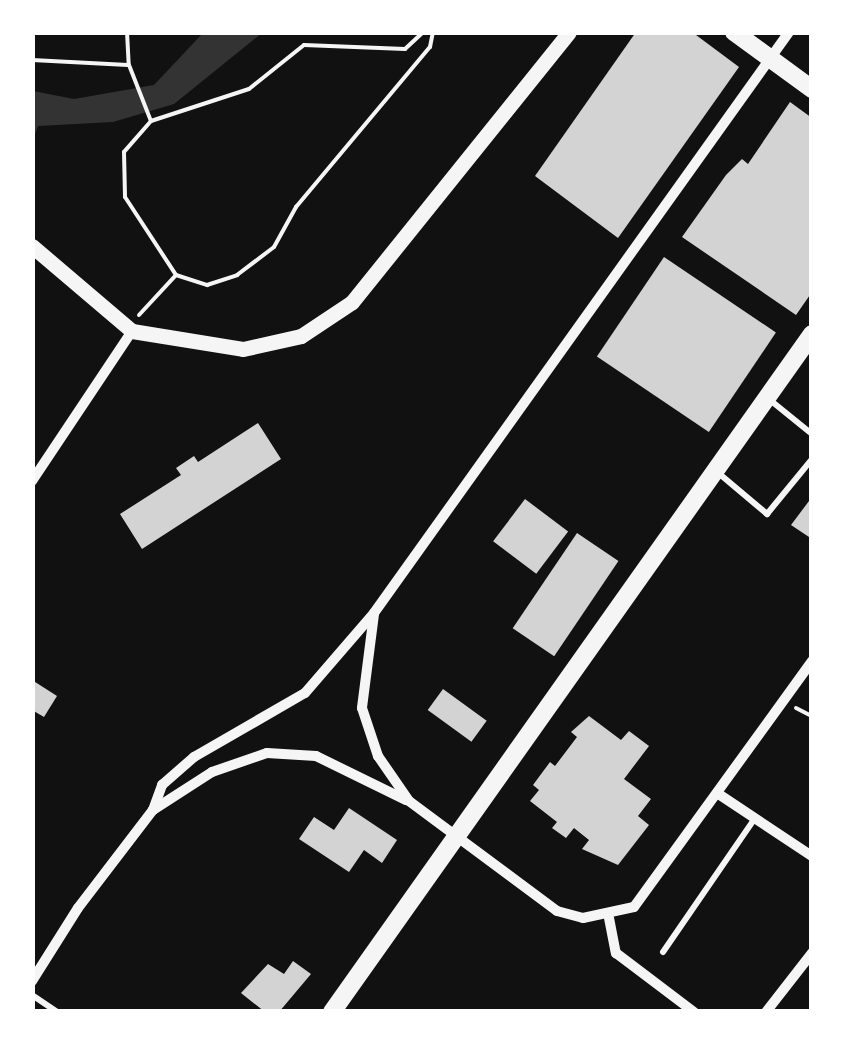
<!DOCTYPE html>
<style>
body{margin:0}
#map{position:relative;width:844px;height:1044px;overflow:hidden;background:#111;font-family:Ubuntu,sans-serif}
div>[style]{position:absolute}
.water>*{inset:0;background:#333}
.building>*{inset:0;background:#d3d3d3;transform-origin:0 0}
.path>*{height:4px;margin:-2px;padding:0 2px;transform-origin:2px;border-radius:2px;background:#f5f5f5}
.service>*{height:6px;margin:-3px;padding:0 3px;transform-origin:3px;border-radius:3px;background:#f5f5f5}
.minor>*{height:10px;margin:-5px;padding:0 5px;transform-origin:5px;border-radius:5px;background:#f5f5f5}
.tertiary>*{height:15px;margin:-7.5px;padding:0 7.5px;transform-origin:7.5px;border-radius:7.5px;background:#f5f5f5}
.secondary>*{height:18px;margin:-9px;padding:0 9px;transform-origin:9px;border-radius:9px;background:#f5f5f5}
.primary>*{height:18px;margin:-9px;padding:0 9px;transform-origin:9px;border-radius:9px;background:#f5f5f5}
span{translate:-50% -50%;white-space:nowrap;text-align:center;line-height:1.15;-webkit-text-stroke:8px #fff;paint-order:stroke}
.frame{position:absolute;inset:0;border:35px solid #fff;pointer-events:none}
</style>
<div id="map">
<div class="water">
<div style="clip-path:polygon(203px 33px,262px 33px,174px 104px,113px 122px,38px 126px,33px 139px,33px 91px,74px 99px,154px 85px)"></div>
</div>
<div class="building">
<div style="clip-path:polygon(636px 32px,692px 32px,739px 67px,618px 238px,535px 176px)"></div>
<div style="clip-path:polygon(790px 102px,812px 118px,812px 292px,796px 315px,682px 237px,726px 175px,742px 159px,748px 164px)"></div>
<div style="left:664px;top:257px;width:135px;height:120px;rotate:34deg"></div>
<div style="clip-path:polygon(258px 423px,281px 459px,142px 549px,120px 514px,181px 475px,176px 468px,194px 456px,198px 462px)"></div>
<div style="clip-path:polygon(812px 497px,812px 539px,791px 525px)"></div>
<div style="left:525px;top:499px;width:54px;height:53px;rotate:37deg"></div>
<div style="left:577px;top:533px;width:50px;height:115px;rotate:34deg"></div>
<div style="clip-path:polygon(32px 680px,57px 696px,44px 717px,32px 710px)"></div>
<div style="left:443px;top:689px;width:54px;height:26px;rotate:36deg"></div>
<div style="clip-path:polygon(589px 716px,621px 740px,629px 731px,649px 746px,624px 779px,651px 799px,638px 816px,649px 825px,618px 865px,582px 849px,589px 840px,574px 828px,566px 838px,552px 828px,557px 822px,530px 801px,539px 790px,533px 785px,550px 762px,555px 766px,577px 737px,571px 732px)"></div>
<div style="clip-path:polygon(349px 808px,397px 840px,382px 863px,364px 850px,349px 872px,299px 839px,314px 817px,334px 830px)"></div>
<div style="clip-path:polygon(293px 961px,311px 974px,279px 1012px,265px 1012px,241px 993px,268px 964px,284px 974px)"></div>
</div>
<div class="path">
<div style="left:127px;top:32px;width:33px;rotate:87deg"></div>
<div style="left:129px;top:65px;width:60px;rotate:68.6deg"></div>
<div style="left:151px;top:121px;width:41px;rotate:131.1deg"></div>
<div style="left:124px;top:152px;width:45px;rotate:88.7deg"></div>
<div style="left:125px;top:197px;width:93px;rotate:56.8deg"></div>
<div style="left:176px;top:275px;width:33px;rotate:18deg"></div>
<div style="left:207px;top:285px;width:32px;rotate:-18deg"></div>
<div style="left:237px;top:275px;width:46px;rotate:-37.1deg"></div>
<div style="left:274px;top:247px;width:46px;rotate:-61.2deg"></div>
<div style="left:296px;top:207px;width:209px;rotate:-50.1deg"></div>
<div style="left:430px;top:47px;width:15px;rotate:-79deg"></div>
<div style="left:32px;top:60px;width:96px;rotate:3deg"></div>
<div style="left:151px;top:121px;width:103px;rotate:-18.1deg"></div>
<div style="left:249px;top:89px;width:70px;rotate:-38.7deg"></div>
<div style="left:304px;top:45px;width:101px;rotate:2.3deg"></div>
<div style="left:405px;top:49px;width:25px;rotate:-43deg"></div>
<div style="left:139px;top:315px;width:54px;rotate:-47.2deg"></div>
<div style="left:796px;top:708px;width:18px;rotate:27deg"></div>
</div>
<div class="service">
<div style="left:770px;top:400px;width:54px;rotate:39deg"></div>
<div style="left:716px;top:471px;width:67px;rotate:40.1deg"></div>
<div style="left:767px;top:514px;width:71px;rotate:-50.7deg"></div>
<div style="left:663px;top:952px;width:163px;rotate:-55.5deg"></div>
<div style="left:32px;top:995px;width:30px;rotate:34deg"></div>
</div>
<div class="minor">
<div style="left:32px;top:481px;width:180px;rotate:-56.3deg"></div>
<div style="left:374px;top:614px;width:95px;rotate:97.3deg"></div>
<div style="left:362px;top:708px;width:51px;rotate:71.6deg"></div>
<div style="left:378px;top:756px;width:55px;rotate:55.4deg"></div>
<div style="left:409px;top:801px;width:184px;rotate:36.6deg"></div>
<div style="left:557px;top:911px;width:27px;rotate:15deg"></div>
<div style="left:583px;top:918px;width:52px;rotate:-12.2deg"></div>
<div style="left:634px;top:907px;width:304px;rotate:-54.1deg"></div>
<div style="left:717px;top:793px;width:114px;rotate:33.6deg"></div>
<div style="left:153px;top:810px;width:70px;rotate:-32.8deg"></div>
<div style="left:212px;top:772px;width:58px;rotate:-19.1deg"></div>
<div style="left:267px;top:753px;width:49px;rotate:3.5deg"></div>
<div style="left:316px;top:756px;width:100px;rotate:26.1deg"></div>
<div style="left:609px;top:918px;width:36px;rotate:79deg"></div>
<div style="left:616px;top:953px;width:98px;rotate:37.1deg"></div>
<div style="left:32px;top:981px;width:86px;rotate:-57.8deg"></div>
<div style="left:78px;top:908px;width:123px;rotate:-52.6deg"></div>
<div style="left:153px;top:810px;width:27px;rotate:-70deg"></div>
<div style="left:162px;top:785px;width:43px;rotate:-41.2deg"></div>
<div style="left:194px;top:757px;width:128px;rotate:-30deg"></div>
<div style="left:305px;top:693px;width:106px;rotate:-49.2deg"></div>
<div style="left:374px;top:613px;width:714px;rotate:-54.46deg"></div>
<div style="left:766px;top:1012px;width:75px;rotate:-52.1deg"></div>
</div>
<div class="tertiary">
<div style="left:32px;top:246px;width:131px;rotate:40.4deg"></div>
<div style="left:132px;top:331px;width:112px;rotate:9.2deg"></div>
<div style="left:243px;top:349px;width:59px;rotate:-12.6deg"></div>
<div style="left:301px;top:336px;width:61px;rotate:-33.7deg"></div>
<div style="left:352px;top:302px;width:346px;rotate:-51.2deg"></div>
</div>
<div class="secondary">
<div style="left:734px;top:32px;width:97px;rotate:36.2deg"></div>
</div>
<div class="primary">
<div style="left:332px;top:1012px;width:831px;rotate:-54.7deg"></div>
</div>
<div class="frame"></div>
</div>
